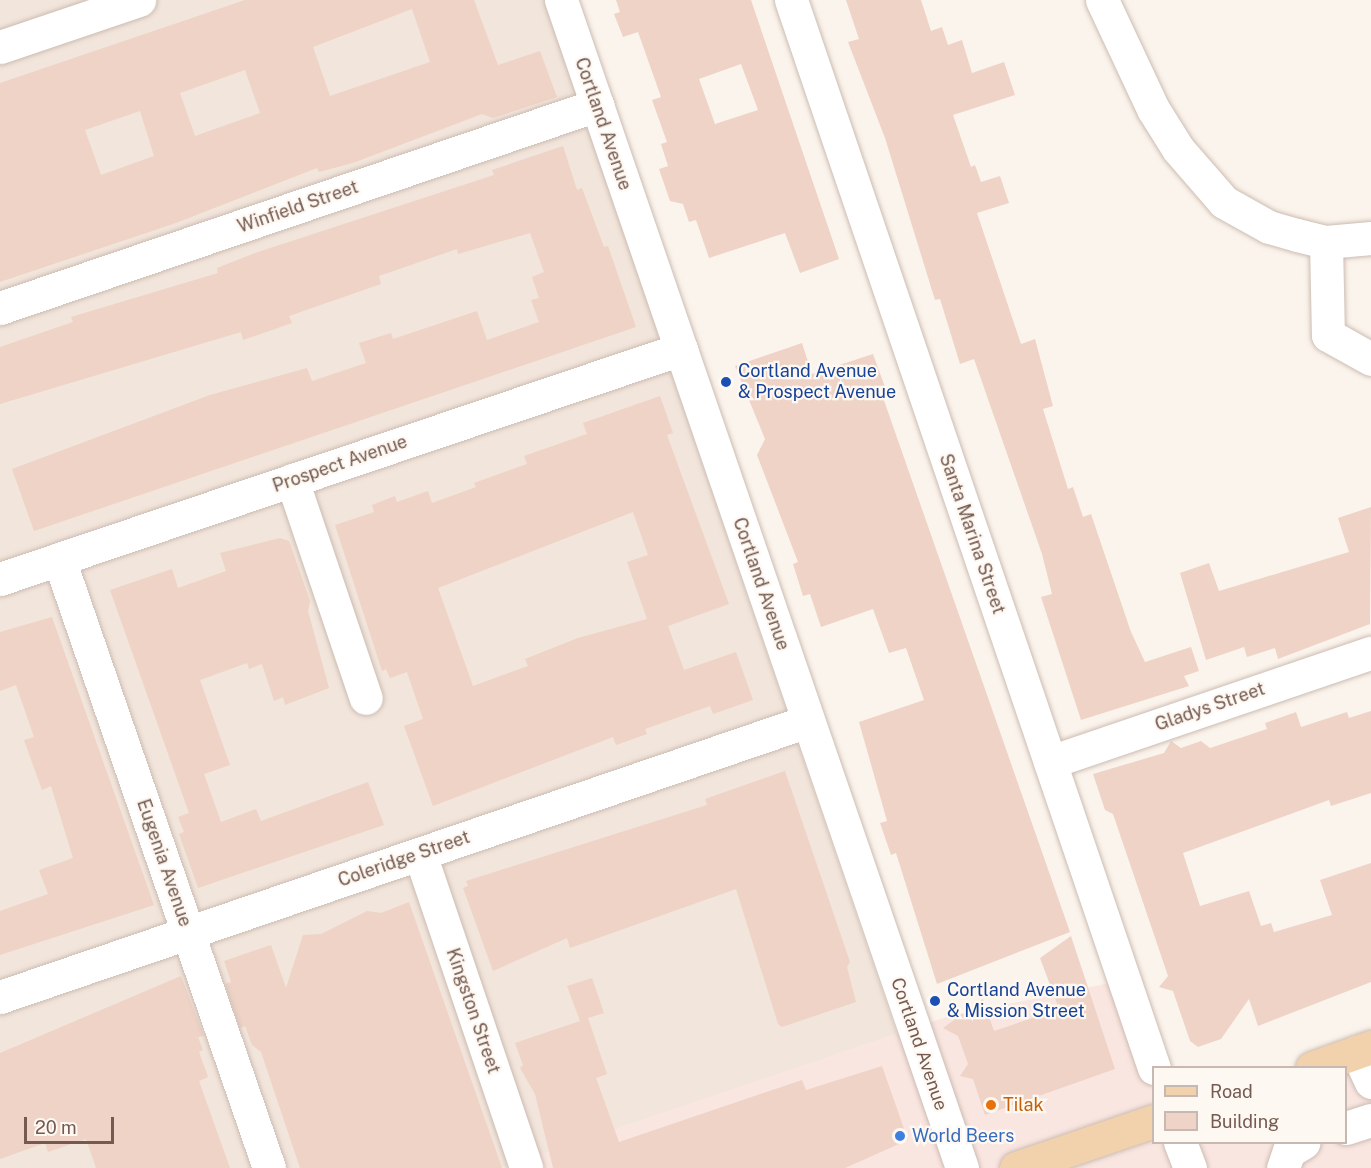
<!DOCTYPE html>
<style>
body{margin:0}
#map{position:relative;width:1371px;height:1168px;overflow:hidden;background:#fbf4ec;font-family:"Public Sans",sans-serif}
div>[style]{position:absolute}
.residential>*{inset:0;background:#f2e5db}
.commercial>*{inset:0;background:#fae6e1}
.building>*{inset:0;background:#eed3c6}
.roads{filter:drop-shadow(0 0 2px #ccbcb2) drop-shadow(0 0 2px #ccbcb2)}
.minor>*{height:33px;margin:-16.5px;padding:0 16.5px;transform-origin:16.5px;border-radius:16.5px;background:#fff}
.major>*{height:33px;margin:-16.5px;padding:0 16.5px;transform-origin:16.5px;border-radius:16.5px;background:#f2d2ac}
.dots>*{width:16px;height:16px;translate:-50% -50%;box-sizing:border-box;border:3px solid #fef8f2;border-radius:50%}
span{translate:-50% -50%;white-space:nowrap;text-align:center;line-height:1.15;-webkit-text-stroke:4.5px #fef8f2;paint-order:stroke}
.street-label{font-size:18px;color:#745a51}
.transit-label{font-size:18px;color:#164399}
.left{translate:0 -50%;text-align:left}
.food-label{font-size:18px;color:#c56008}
.shop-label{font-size:18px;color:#366cbe}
.legend{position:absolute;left:1152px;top:1066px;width:195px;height:78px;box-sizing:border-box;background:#fef8f2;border:2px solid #c7b9b2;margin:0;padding:8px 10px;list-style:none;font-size:18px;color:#745a51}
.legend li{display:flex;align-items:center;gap:12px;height:30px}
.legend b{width:30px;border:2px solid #c7b9b2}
.scale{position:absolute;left:24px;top:1117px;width:90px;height:27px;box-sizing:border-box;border:3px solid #745a51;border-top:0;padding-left:8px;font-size:18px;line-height:21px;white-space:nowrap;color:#745a51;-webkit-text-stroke:4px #fef8f2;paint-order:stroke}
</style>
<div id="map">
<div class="residential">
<div style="clip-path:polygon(0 0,544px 0,897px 1034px,501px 1168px,0 1168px)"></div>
</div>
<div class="commercial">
<div style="clip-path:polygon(1124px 980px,1154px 1068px,1154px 1142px,1346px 1142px,1346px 1068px,1371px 1049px,1371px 1168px,501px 1168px,946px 1017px)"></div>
</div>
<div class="building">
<div style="clip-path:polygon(evenodd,245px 0,474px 0,498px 65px,540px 51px,557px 97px,493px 118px,482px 114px,353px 163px,319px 172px,317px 168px,176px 223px,0 282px,0 83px,245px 0,412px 9px,430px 62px,330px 96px,313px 47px,412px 9px,245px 0,245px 70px,260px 113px,195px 136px,180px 93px,245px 70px,245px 0,140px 111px,154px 156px,101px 175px,85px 130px,140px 111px)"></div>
<div style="clip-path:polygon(evenodd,616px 0,751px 0,839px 259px,800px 273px,785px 233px,709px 258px,696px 220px,689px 222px,683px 204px,670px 201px,659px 169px,668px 166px,661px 144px,667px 142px,652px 100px,661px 97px,638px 32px,623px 37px,614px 14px,620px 12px,616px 0,741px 64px,758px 110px,715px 124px,699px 79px,741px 64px)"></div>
<div style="clip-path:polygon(846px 0,921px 0,931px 31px,942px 27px,948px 45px,962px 40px,972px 73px,1004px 62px,1015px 95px,953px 115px,971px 167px,975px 165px,981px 182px,1000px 176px,1009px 203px,977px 213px,1021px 344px,1035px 339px,1053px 406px,1043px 409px,1068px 489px,1073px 487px,1083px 517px,1091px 514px,1131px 632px,1145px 662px,1191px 647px,1199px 671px,1184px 676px,1189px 686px,1081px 720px,1041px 597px,1052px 594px,1042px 554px,974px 359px,960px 364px,940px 299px,935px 300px,885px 138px,848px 42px,859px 39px)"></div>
<div style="clip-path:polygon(563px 146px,577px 190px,582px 188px,604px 247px,608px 246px,636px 327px,34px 531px,12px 469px,210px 395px,307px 368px,312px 381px,366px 363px,359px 343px,391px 333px,393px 339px,477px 311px,487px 340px,539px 322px,531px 300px,539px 298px,532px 277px,544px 272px,530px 233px,458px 254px,457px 249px,379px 276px,381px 284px,289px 316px,292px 323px,243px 340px,241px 332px,0 404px,0 347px,73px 322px,71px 317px,218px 273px,217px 268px,255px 253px,494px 175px,492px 170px)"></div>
<div style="clip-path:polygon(802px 343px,812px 374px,873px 354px,885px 387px,880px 389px,1070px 932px,937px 984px,896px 853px,891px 855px,880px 823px,887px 821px,859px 722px,924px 700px,906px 648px,889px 653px,873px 609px,821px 627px,810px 594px,803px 596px,793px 564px,798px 562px,757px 455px,765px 439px,735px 366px)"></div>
<div style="clip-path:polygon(evenodd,660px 396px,673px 433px,667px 435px,729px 604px,668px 626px,684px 670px,736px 652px,753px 700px,713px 714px,710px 706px,645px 729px,647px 734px,616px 745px,613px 737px,433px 806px,404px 726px,423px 719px,407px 672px,390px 678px,386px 669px,382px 671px,335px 525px,374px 512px,372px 505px,395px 496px,397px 502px,428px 491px,432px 503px,476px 487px,474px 483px,527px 464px,524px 456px,587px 434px,583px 423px,660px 396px,633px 512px,648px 555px,627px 562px,647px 619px,578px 638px,525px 659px,528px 666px,473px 686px,438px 588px,633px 512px)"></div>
<div style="clip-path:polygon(1371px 507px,1370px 624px,1278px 659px,1275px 648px,1247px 657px,1244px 647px,1206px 660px,1180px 573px,1209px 563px,1219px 591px,1349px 552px,1338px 518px)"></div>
<div style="clip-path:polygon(280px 538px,289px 541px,310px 601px,308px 611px,329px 688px,285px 705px,283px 697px,274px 701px,262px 664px,249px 669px,247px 663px,200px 680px,230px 765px,204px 774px,221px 822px,256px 809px,261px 821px,368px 782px,384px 825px,198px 888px,179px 834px,184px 832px,178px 817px,189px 813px,110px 590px,172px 569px,178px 588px,226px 571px,220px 553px)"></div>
<div style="clip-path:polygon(52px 617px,154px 905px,0 955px,0 911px,48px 894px,39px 870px,73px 858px,51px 786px,42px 790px,24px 740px,34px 737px,16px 685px,0 691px,0 632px)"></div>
<div style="clip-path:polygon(1371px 711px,1371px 793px,1331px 806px,1329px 800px,1183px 853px,1200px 906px,1249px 891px,1261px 926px,1271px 923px,1274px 932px,1332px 915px,1320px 880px,1371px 863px,1371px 982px,1258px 1026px,1249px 999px,1221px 1039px,1198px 1047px,1190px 1041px,1173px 991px,1159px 987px,1168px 976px,1113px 814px,1105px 810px,1093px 774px,1164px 753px,1171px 741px,1181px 748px,1201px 741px,1210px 748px,1267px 729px,1265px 723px,1296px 712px,1301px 727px,1347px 712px,1349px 718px)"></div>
<div style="clip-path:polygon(785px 771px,850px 962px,847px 967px,856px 1002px,782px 1027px,778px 1024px,736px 889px,570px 948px,567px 938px,493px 971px,463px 888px,468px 886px,466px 881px,707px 805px,705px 799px)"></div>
<div style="clip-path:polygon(409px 902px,502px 1168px,300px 1168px,261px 1052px,252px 1045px,245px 1026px,240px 1028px,225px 984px,231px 982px,224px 961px,271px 945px,286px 988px,303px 935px,321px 934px,367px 911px,381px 913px)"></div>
<div style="clip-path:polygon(1071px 936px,1115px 1069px,985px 1115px,973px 1079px,960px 1076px,968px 1064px,958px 1036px,943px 1028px,983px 999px,994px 1031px,1059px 1009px,1040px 958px)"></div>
<div style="clip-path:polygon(181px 976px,204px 1036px,198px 1037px,203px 1050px,199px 1052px,208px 1077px,199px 1081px,230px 1168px,96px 1168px,86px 1139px,48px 1152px,45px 1143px,0 1159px,0 1053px)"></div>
<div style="clip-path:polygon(592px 978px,604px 1013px,588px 1018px,607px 1074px,596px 1078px,619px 1142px,802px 1080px,806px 1090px,882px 1066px,908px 1140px,845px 1168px,553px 1168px,535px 1094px,520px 1068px,523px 1065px,515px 1043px,580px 1021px,567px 986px)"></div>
</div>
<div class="roads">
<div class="minor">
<div style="left:561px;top:0;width:1235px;rotate:71.05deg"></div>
<div style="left:791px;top:0;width:1128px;rotate:71.23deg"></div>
<div style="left:1102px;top:0;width:120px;rotate:64.9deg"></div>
<div style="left:1153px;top:109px;width:47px;rotate:58deg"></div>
<div style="left:1178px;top:149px;width:70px;rotate:49deg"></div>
<div style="left:1224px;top:202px;width:51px;rotate:29.1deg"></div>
<div style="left:1269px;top:227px;width:29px;rotate:16deg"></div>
<div style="left:1297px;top:235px;width:30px;rotate:14deg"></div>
<div style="left:1326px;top:242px;width:45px;rotate:-5.1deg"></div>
<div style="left:0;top:47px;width:147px;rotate:-18.7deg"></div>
<div style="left:1326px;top:242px;width:93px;rotate:88.8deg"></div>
<div style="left:1328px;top:335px;width:49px;rotate:29.2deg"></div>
<div style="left:0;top:308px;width:631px;rotate:-18.78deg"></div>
<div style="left:292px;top:480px;width:230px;rotate:71.3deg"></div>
<div style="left:59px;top:559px;width:644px;rotate:70.97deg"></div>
<div style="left:0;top:579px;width:719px;rotate:-18.66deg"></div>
<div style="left:1050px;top:762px;width:339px;rotate:-18.8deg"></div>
<div style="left:420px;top:854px;width:331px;rotate:71.3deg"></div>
<div style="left:0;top:997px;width:854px;rotate:-18.86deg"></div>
<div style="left:1357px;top:1052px;width:33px;rotate:65deg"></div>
<div style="left:1346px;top:1128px;width:26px;rotate:-18deg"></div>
<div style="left:1180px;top:1142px;width:28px;rotate:69deg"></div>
<div style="left:1283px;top:1168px;width:18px;rotate:-71deg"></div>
<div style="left:1289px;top:1151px;width:17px;rotate:-31deg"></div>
</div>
<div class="major">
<div style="left:1312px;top:1068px;width:63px;rotate:-19.6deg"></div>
<div style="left:1016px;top:1168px;width:146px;rotate:-18.8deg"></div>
</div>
</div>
<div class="dots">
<div style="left:726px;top:382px;background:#1a4fb4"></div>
<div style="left:935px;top:1001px;background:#1a4fb4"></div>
<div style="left:991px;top:1105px;background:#e8710a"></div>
<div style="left:900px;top:1136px;background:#3f7fe0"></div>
</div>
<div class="street-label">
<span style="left:603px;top:124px;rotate:71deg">Cortland Avenue</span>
<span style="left:298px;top:207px;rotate:-19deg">Winfield Street</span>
<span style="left:340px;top:464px;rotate:-19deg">Prospect Avenue</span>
<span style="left:972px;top:534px;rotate:71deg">Santa Marina Street</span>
<span style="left:761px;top:584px;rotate:71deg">Cortland Avenue</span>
<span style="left:1210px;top:707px;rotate:-19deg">Gladys Street</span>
<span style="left:404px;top:859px;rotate:-19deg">Coleridge Street</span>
<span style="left:164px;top:863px;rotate:71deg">Eugenia Avenue</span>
<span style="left:473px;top:1011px;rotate:71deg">Kingston Street</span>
<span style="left:919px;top:1044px;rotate:71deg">Cortland Avenue</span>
</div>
<div class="transit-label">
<span class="left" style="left:738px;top:382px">Cortland Avenue<br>&amp; Prospect Avenue</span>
<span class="left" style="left:947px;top:1001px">Cortland Avenue<br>&amp; Mission Street</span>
</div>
<div class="food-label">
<span class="left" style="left:1003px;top:1105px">Tilak</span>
</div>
<div class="shop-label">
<span class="left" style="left:912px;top:1136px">World Beers</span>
</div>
<ul class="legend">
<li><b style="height:8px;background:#f2d2ac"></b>Road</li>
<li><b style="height:16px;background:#eed3c6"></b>Building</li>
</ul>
<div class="scale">20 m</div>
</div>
